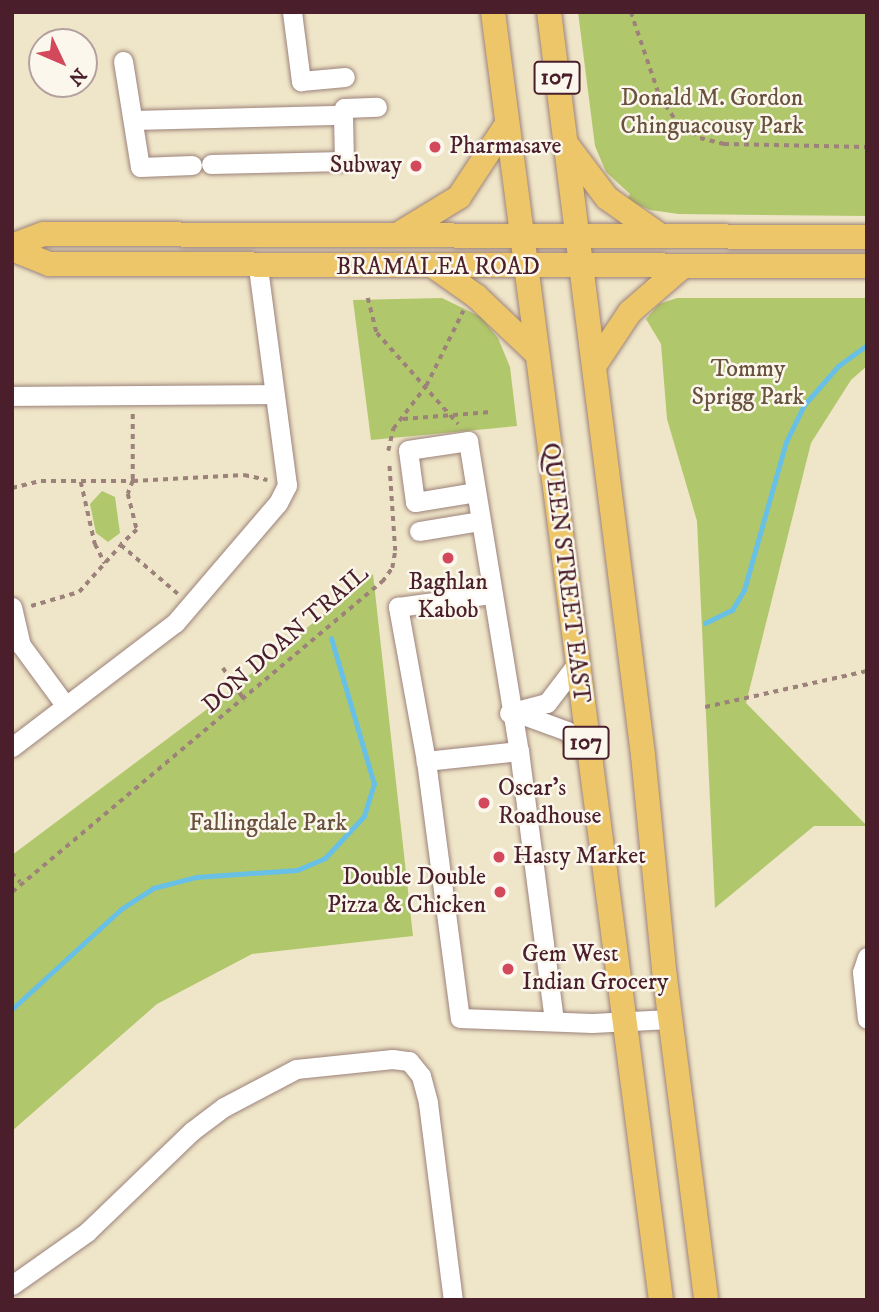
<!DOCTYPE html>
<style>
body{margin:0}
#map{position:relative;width:879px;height:1312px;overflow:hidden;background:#efe5c8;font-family:"IM FELL DW Pica",serif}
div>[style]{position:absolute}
.green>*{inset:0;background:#b1c76b}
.stream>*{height:5px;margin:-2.5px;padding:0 2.5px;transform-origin:2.5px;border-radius:2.5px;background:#69c0e6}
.path>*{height:3.5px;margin-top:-1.75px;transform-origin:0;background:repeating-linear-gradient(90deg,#9c827a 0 5px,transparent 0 10px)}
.roads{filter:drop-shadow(0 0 2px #9c827a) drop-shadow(0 0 2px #9c827a)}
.minor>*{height:19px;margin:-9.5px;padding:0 9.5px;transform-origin:9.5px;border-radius:9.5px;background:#fff}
.major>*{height:24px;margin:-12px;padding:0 12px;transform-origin:12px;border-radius:12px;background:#ecc669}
.dots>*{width:19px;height:19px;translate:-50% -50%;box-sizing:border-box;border:4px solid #fbf7ec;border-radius:50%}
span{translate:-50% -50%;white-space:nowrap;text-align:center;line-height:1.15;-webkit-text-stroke:5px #fbf7ec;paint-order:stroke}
.shield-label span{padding:2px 5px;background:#fbf7ec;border:2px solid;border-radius:5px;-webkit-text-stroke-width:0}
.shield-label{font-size:23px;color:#4a1f2b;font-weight:700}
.park-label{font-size:24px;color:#69513e}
.poi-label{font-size:24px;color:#4a1f2b}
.left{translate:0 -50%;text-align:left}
.right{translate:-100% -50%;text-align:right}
.street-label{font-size:24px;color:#4a1f2b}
.frame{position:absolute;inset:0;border:14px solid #4a1f2b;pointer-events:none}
.north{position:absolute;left:28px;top:28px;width:70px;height:70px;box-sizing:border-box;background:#fbf7ec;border:2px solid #b4a19f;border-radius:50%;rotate:134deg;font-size:19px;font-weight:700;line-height:28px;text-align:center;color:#4a1f2b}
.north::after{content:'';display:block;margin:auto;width:24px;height:32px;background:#d1495b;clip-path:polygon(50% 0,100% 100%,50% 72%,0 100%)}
</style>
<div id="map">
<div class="green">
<div style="clip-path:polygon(578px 12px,867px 12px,867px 216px,679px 214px,650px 210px,627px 200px,630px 194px,606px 172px,595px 146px)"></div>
<div style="clip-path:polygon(442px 298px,481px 317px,498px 338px,510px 367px,517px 426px,371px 440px,353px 300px)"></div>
<div style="clip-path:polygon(677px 298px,867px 298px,867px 366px,851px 380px,811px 443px,746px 703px,867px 826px,814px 826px,715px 908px,697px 521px,667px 419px,661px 344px,646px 319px,659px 304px)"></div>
<div style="clip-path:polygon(102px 491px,115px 497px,120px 533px,108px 542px,96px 533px,90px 504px)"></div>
<div style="clip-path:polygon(373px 574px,413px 936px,252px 954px,157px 1004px,12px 1131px,12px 855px,210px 707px)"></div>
</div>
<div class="stream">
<div style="left:705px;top:623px;width:30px;rotate:-26deg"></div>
<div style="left:732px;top:610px;width:23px;rotate:-59deg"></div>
<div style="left:744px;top:590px;width:154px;rotate:-74.2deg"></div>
<div style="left:786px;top:442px;width:41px;rotate:-64.1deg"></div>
<div style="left:804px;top:405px;width:52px;rotate:-48.9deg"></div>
<div style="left:838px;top:366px;width:36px;rotate:-36deg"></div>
<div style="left:12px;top:1009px;width:148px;rotate:-42.5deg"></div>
<div style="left:121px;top:909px;width:38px;rotate:-33deg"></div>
<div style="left:153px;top:888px;width:44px;rotate:-14.3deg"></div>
<div style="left:196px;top:877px;width:101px;rotate:-4deg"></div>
<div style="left:297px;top:870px;width:30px;rotate:-23deg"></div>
<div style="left:325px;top:858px;width:57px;rotate:-47.1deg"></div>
<div style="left:364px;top:816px;width:34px;rotate:-73deg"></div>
<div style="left:374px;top:784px;width:152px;rotate:-106.4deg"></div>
</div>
<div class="path">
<div style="left:631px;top:12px;width:90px;rotate:71.2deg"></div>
<div style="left:660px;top:97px;width:29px;rotate:56deg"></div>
<div style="left:676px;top:121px;width:29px;rotate:35deg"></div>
<div style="left:700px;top:138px;width:25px;rotate:14deg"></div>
<div style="left:724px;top:144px;width:143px;rotate:1.2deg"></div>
<div style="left:368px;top:298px;width:36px;rotate:76deg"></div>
<div style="left:377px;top:333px;width:122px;rotate:48.3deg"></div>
<div style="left:133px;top:414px;width:67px;rotate:90deg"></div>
<div style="left:133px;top:481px;width:111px;rotate:-3.1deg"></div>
<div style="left:244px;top:475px;width:24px;rotate:12deg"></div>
<div style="left:403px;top:419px;width:88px;rotate:-4.5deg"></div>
<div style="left:388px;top:451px;width:23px;rotate:-77deg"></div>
<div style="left:393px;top:429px;width:54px;rotate:-52.5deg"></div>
<div style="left:426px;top:386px;width:84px;rotate:-63.7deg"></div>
<div style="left:81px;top:482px;width:64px;rotate:77.3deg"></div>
<div style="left:95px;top:544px;width:22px;rotate:63deg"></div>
<div style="left:12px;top:488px;width:30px;rotate:-14deg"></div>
<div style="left:41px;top:481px;width:92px"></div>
<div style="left:133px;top:481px;width:14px;rotate:111deg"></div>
<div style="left:128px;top:494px;width:37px;rotate:76deg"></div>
<div style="left:137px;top:530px;width:22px;rotate:137deg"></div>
<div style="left:31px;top:606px;width:50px;rotate:-16.3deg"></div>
<div style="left:79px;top:592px;width:63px;rotate:-48.2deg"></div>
<div style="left:121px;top:545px;width:75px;rotate:40.7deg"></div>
<div style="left:223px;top:668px;width:40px;rotate:56deg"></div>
<div style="left:705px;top:707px;width:166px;rotate:-12.5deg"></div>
<div style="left:12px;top:873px;width:12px;rotate:48deg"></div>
<div style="left:12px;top:892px;width:483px;rotate:-40deg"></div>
<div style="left:382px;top:582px;width:17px;rotate:-54deg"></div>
<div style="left:392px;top:568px;width:17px;rotate:-80deg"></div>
<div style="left:395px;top:551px;width:89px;rotate:-93.9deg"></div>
</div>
<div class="roads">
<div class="minor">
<div style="left:292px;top:12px;width:70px;rotate:82.6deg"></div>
<div style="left:301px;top:81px;width:44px;rotate:-5.2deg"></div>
<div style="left:123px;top:61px;width:107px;rotate:80.9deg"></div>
<div style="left:140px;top:167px;width:52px;rotate:-2.2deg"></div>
<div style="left:343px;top:115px;width:7px;rotate:-82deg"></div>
<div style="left:344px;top:108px;width:33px;rotate:-2deg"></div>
<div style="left:133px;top:120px;width:210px;rotate:-1.4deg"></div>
<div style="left:343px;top:115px;width:46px;rotate:88.8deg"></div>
<div style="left:344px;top:161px;width:133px;rotate:178.7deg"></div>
<div style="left:12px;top:396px;width:262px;rotate:-0.4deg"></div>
<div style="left:476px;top:492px;width:62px;rotate:170.7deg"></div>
<div style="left:415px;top:502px;width:52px;rotate:-97.7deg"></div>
<div style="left:408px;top:450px;width:61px;rotate:-8.5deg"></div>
<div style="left:468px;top:441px;width:314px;rotate:80.7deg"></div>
<div style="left:519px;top:751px;width:270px;rotate:82.6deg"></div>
<div style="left:419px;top:531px;width:62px;rotate:-9.3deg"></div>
<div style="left:12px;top:607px;width:39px;rotate:77deg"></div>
<div style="left:21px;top:645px;width:74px;rotate:53.7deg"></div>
<div style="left:509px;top:713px;width:39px;rotate:-15deg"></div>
<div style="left:547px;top:703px;width:48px;rotate:-52.7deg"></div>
<div style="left:518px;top:713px;width:52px;rotate:20.2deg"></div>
<div style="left:567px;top:731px;width:33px;rotate:50deg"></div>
<div style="left:12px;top:747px;width:205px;rotate:-37.3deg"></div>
<div style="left:175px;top:623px;width:158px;rotate:-49.4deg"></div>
<div style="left:278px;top:503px;width:20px;rotate:-63deg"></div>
<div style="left:287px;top:485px;width:220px;rotate:-97.6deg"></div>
<div style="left:519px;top:751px;width:94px;rotate:173.9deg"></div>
<div style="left:426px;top:761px;width:259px;rotate:82.5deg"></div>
<div style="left:460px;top:1018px;width:132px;rotate:2.2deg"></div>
<div style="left:592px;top:1023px;width:78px;rotate:-2.9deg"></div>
<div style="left:426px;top:761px;width:157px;rotate:-100.3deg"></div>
<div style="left:398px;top:607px;width:95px;rotate:-7.9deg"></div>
<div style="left:867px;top:957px;width:16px;rotate:108deg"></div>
<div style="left:862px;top:972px;width:47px;rotate:83.9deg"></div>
<div style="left:12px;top:1285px;width:92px;rotate:-35.2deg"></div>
<div style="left:87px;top:1232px;width:146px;rotate:-43.9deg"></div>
<div style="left:192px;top:1131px;width:40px;rotate:-37deg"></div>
<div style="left:224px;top:1107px;width:81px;rotate:-27.8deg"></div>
<div style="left:296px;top:1069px;width:97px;rotate:-5.9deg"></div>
<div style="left:392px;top:1059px;width:17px;rotate:7deg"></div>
<div style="left:409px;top:1061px;width:19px;rotate:51deg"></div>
<div style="left:421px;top:1076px;width:28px;rotate:75deg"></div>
<div style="left:428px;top:1103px;width:199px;rotate:82.8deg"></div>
</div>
<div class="major">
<div style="left:493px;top:12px;width:1299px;rotate:82.57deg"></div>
<div style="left:549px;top:12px;width:749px;rotate:82.79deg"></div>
<div style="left:643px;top:755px;width:224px;rotate:84.4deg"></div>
<div style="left:665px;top:978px;width:325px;rotate:82.7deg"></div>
<div style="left:567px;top:145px;width:66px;rotate:53deg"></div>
<div style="left:607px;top:198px;width:62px;rotate:35.2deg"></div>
<div style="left:397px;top:235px;width:73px;rotate:-31.5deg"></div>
<div style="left:459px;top:197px;width:87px;rotate:-56.7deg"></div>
<div style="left:12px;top:246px;width:34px;rotate:-21deg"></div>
<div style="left:44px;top:234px;width:823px;rotate:0.21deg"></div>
<div style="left:12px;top:249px;width:40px;rotate:22deg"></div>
<div style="left:49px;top:264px;width:818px;rotate:0.14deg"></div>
<div style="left:436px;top:268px;width:49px;rotate:35deg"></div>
<div style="left:476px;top:296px;width:84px;rotate:43.6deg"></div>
<div style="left:594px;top:366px;width:65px;rotate:-56.3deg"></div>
<div style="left:630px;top:312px;width:69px;rotate:-40.9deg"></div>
</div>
</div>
<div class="dots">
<div style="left:435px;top:147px;background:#d1495b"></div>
<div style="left:416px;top:166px;background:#d1495b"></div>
<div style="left:448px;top:558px;background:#d1495b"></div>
<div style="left:484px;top:803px;background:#d1495b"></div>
<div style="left:499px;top:857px;background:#d1495b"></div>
<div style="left:500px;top:892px;background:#d1495b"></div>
<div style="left:508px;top:969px;background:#d1495b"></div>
</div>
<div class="shield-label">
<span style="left:557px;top:78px">107</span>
<span style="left:586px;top:743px">107</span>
</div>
<div class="park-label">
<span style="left:712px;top:113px">Donald M. Gordon<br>Chinguacousy Park</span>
<span style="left:748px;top:384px">Tommy<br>Sprigg Park</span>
<span style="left:268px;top:824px">Fallingdale Park</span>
</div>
<div class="poi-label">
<span class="left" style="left:449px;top:147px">Pharmasave</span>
<span class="right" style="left:402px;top:166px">Subway</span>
<span style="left:448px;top:597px">Baghlan<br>Kabob</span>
<span class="left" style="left:498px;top:803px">Oscar's<br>Roadhouse</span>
<span class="left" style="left:513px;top:857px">Hasty Market</span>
<span class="right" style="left:486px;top:892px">Double Double<br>Pizza &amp; Chicken</span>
<span class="left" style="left:522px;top:969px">Gem West<br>Indian Grocery</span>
</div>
<div class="street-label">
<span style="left:438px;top:268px">BRAMALEA ROAD</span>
<span style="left:565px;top:573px;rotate:83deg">QUEEN STREET EAST</span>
<span style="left:286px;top:640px;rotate:-41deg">DON DOAN TRAIL</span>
</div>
<div class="frame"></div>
<div class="north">N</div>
</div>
